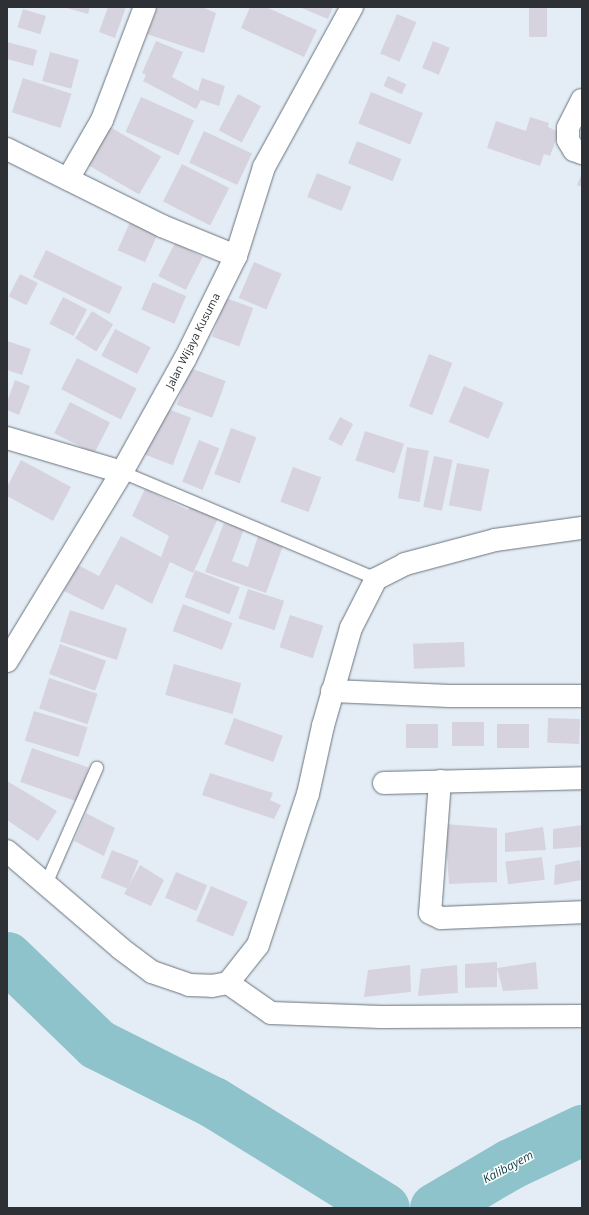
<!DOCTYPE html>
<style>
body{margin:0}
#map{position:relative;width:589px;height:1215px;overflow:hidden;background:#e4edf6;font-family:"Open Sans",sans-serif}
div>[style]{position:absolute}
.river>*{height:51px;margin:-25.5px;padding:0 25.5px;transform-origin:25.5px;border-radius:25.5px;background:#8ec3cb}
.building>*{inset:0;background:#d6d3df;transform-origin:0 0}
.roads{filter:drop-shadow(0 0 1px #6a737b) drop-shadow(0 0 1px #6a737b)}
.lane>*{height:12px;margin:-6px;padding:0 6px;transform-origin:6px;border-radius:6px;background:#fff}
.street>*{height:22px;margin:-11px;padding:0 11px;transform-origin:11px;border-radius:11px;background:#fff}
span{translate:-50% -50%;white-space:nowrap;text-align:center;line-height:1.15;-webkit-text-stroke:3px #fff;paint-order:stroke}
.street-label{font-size:11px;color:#2d3135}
.water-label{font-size:12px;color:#114249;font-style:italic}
.frame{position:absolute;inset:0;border:8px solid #2d3135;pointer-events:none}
</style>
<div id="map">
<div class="river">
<div style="left:7px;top:957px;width:125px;rotate:44deg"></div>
<div style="left:97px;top:1044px;width:130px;rotate:26.6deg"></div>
<div style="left:213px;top:1102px;width:201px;rotate:31.8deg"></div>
<div style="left:435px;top:1208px;width:87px;rotate:-30.4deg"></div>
<div style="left:510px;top:1164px;width:80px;rotate:-25.3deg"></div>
</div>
<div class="building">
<div style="clip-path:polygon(63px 7px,90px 7px,88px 14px)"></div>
<div style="clip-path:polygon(108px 7px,126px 7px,115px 38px,99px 32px)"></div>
<div style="clip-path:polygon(158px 7px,202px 7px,216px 13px,204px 53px,147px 34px)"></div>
<div style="clip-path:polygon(250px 7px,266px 7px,317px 30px,304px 57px,241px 28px)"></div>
<div style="clip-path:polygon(299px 7px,333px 7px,328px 19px)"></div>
<div style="left:529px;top:7px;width:18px;height:30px"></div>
<div style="left:23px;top:9px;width:24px;height:19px;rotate:17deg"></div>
<div style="left:397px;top:14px;width:21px;height:43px;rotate:23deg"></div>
<div style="clip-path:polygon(156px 41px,183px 52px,172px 77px,198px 91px,202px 78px,225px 86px,219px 106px,201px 100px,196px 109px,143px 81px,146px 75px,142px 73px)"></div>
<div style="left:433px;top:41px;width:18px;height:29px;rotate:22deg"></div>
<div style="clip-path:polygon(7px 42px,37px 50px,33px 66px,7px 59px)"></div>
<div style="left:50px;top:52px;width:30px;height:30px;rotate:15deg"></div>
<div style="left:388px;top:76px;width:20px;height:11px;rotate:24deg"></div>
<div style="left:23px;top:78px;width:51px;height:36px;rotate:18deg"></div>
<div style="left:371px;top:92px;width:56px;height:34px;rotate:22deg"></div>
<div style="left:238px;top:94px;width:26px;height:41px;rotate:28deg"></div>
<div style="left:141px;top:97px;width:58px;height:38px;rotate:24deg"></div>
<div style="clip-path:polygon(530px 117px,549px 123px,548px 127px,559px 132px,550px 156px,544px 154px,540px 166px,487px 148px,496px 121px,526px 131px)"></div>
<div style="left:110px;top:127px;width:59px;height:44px;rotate:30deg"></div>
<div style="left:204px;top:131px;width:53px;height:35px;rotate:25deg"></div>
<div style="left:357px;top:141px;width:48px;height:24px;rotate:22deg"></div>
<div style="left:182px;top:164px;width:53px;height:42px;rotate:27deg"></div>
<div style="left:317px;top:173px;width:37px;height:26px;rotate:22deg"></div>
<div style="clip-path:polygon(582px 173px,582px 187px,577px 185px)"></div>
<div style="left:131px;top:220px;width:30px;height:33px;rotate:24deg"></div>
<div style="left:175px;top:243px;width:31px;height:37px;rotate:27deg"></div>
<div style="left:46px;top:250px;width:85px;height:30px;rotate:26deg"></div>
<div style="left:254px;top:262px;width:30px;height:39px;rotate:23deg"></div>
<div style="left:20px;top:274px;width:20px;height:25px;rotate:27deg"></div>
<div style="left:153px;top:282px;width:36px;height:30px;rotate:23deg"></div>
<div style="left:63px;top:297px;width:27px;height:30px;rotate:27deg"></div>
<div style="left:226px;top:298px;width:29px;height:41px;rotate:20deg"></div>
<div style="left:92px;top:311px;width:25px;height:32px;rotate:32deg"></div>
<div style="left:115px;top:329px;width:40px;height:30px;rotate:27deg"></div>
<div style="clip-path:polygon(7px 341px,31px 349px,22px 375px,7px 370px)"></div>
<div style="left:429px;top:354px;width:25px;height:56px;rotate:21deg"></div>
<div style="left:77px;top:358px;width:67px;height:35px;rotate:27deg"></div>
<div style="left:190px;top:368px;width:38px;height:39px;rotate:20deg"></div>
<div style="clip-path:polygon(15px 380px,30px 386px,19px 415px,7px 410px,7px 402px)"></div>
<div style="left:464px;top:386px;width:43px;height:39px;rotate:23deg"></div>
<div style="left:70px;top:402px;width:45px;height:35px;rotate:27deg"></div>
<div style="left:163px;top:407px;width:30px;height:51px;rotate:21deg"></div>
<div style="left:340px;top:417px;width:15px;height:25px;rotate:28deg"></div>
<div style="left:231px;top:428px;width:27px;height:49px;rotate:20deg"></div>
<div style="left:365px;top:431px;width:41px;height:31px;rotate:18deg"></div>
<div style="left:199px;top:440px;width:22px;height:45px;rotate:22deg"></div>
<div style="left:407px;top:447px;width:22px;height:52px;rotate:10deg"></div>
<div style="left:434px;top:456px;width:19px;height:52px;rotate:12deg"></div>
<div style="clip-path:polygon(21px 460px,71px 487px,53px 521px,7px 496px,7px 487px)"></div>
<div style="left:457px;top:463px;width:33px;height:43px;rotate:11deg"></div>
<div style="left:293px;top:467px;width:30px;height:37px;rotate:20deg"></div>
<div style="clip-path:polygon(145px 489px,188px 510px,192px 503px,220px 514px,193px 573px,170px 562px,152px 604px,116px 584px,103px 610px,64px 591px,78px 565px,99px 576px,121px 536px,161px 557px,169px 536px,132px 516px)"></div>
<div style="clip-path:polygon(224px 523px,244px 529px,232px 561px,248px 567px,259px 533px,284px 543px,266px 593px,205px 572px)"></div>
<div style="left:195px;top:570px;width:48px;height:29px;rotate:21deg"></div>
<div style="left:248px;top:589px;width:38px;height:31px;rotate:18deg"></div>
<div style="left:183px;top:604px;width:53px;height:29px;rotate:21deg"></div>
<div style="left:70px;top:610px;width:60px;height:33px;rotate:18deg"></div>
<div style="left:290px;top:615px;width:35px;height:34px;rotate:18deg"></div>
<div style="left:464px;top:642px;width:25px;height:51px;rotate:88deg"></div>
<div style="left:60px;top:644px;width:49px;height:32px;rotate:20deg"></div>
<div style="left:174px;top:664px;width:70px;height:32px;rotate:16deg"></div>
<div style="left:49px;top:678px;width:51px;height:32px;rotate:18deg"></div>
<div style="left:34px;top:711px;width:56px;height:31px;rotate:17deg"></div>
<div style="left:234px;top:718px;width:52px;height:28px;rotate:20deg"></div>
<div style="left:580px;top:719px;width:25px;height:32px;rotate:92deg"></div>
<div style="left:484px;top:722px;width:24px;height:32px;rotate:90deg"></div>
<div style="left:438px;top:724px;width:24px;height:32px;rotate:90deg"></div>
<div style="left:529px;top:724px;width:24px;height:32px;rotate:90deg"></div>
<div style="left:32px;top:748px;width:60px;height:36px;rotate:19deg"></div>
<div style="clip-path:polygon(210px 773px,273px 793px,270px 800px,281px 805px,274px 819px,202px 795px)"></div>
<div style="clip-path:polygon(7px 781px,57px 811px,38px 841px,7px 820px)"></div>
<div style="clip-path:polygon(86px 813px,115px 828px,104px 856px,74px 841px)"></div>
<div style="clip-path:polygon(445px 824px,497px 828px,497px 882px,449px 884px)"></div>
<div style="clip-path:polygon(582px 825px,582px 847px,553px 849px,553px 829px)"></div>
<div style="clip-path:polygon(543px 827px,546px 850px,505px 852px,505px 833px)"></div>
<div style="left:112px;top:850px;width:29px;height:30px;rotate:22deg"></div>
<div style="left:542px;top:857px;width:23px;height:37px;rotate:83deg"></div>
<div style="clip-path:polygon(580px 860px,582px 880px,554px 885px,555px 865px)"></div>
<div style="clip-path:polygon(140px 865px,164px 880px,151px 906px,124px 894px)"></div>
<div style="left:176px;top:872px;width:34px;height:28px;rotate:23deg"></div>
<div style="left:211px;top:886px;width:40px;height:38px;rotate:23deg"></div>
<div style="clip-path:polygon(497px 962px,497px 968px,536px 962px,538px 989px,503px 991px,497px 968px,497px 987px,465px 988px,465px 964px)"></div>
<div style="clip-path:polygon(410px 965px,411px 992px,364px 997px,368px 970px)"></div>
<div style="clip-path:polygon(457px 965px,458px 993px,418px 996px,421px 969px)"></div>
</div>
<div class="roads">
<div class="lane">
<div style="left:122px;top:472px;width:276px;rotate:22.8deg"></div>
<div style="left:46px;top:884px;width:127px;rotate:-66.3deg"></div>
</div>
<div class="street">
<div style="left:582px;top:100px;width:31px;rotate:117deg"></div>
<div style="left:568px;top:128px;width:12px;rotate:90deg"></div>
<div style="left:568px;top:140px;width:12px;rotate:59deg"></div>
<div style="left:574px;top:150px;width:9px;rotate:21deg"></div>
<div style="left:7px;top:149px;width:173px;rotate:26.4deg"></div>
<div style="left:162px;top:226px;width:80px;rotate:22.1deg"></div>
<div style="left:68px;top:179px;width:68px;rotate:-60deg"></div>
<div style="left:102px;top:120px;width:121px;rotate:-69.2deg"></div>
<div style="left:7px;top:438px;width:120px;rotate:16.5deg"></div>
<div style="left:7px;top:661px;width:221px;rotate:-58.7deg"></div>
<div style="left:122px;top:472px;width:129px;rotate:-60.9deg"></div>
<div style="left:185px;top:359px;width:115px;rotate:-63.7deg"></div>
<div style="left:236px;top:256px;width:93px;rotate:-72.5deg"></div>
<div style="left:264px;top:167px;width:183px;rotate:-61.2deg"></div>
<div style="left:332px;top:691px;width:118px;rotate:2.4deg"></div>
<div style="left:450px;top:696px;width:132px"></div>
<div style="left:440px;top:781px;width:132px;rotate:94.3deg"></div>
<div style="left:430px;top:913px;width:12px;rotate:24deg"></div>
<div style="left:441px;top:918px;width:141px;rotate:-2.4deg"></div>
<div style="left:384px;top:783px;width:198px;rotate:-1.4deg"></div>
<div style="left:7px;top:851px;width:149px;rotate:40.6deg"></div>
<div style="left:120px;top:948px;width:40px;rotate:37deg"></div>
<div style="left:152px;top:972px;width:39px;rotate:19deg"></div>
<div style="left:189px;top:985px;width:23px;rotate:2deg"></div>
<div style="left:212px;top:986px;width:16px;rotate:-11deg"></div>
<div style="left:228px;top:983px;width:48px;rotate:-51.7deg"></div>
<div style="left:258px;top:945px;width:159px;rotate:-71.7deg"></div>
<div style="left:308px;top:794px;width:70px;rotate:-77.6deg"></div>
<div style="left:323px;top:726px;width:102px;rotate:-74.1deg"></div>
<div style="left:351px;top:628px;width:55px;rotate:-63deg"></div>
<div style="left:376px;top:579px;width:33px;rotate:-27deg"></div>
<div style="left:405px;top:564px;width:93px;rotate:-14.9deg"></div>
<div style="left:495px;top:540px;width:88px;rotate:-7.9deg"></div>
<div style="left:228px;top:983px;width:52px;rotate:34.9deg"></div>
<div style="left:271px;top:1013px;width:110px;rotate:2.1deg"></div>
<div style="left:381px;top:1017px;width:201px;rotate:-0.3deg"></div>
</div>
</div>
<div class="street-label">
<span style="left:193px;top:341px;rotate:-63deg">Jalan Wijaya Kusuma</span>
</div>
<div class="water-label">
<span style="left:508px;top:1167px;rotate:-28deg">Kalibayem</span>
</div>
<div class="frame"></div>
</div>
